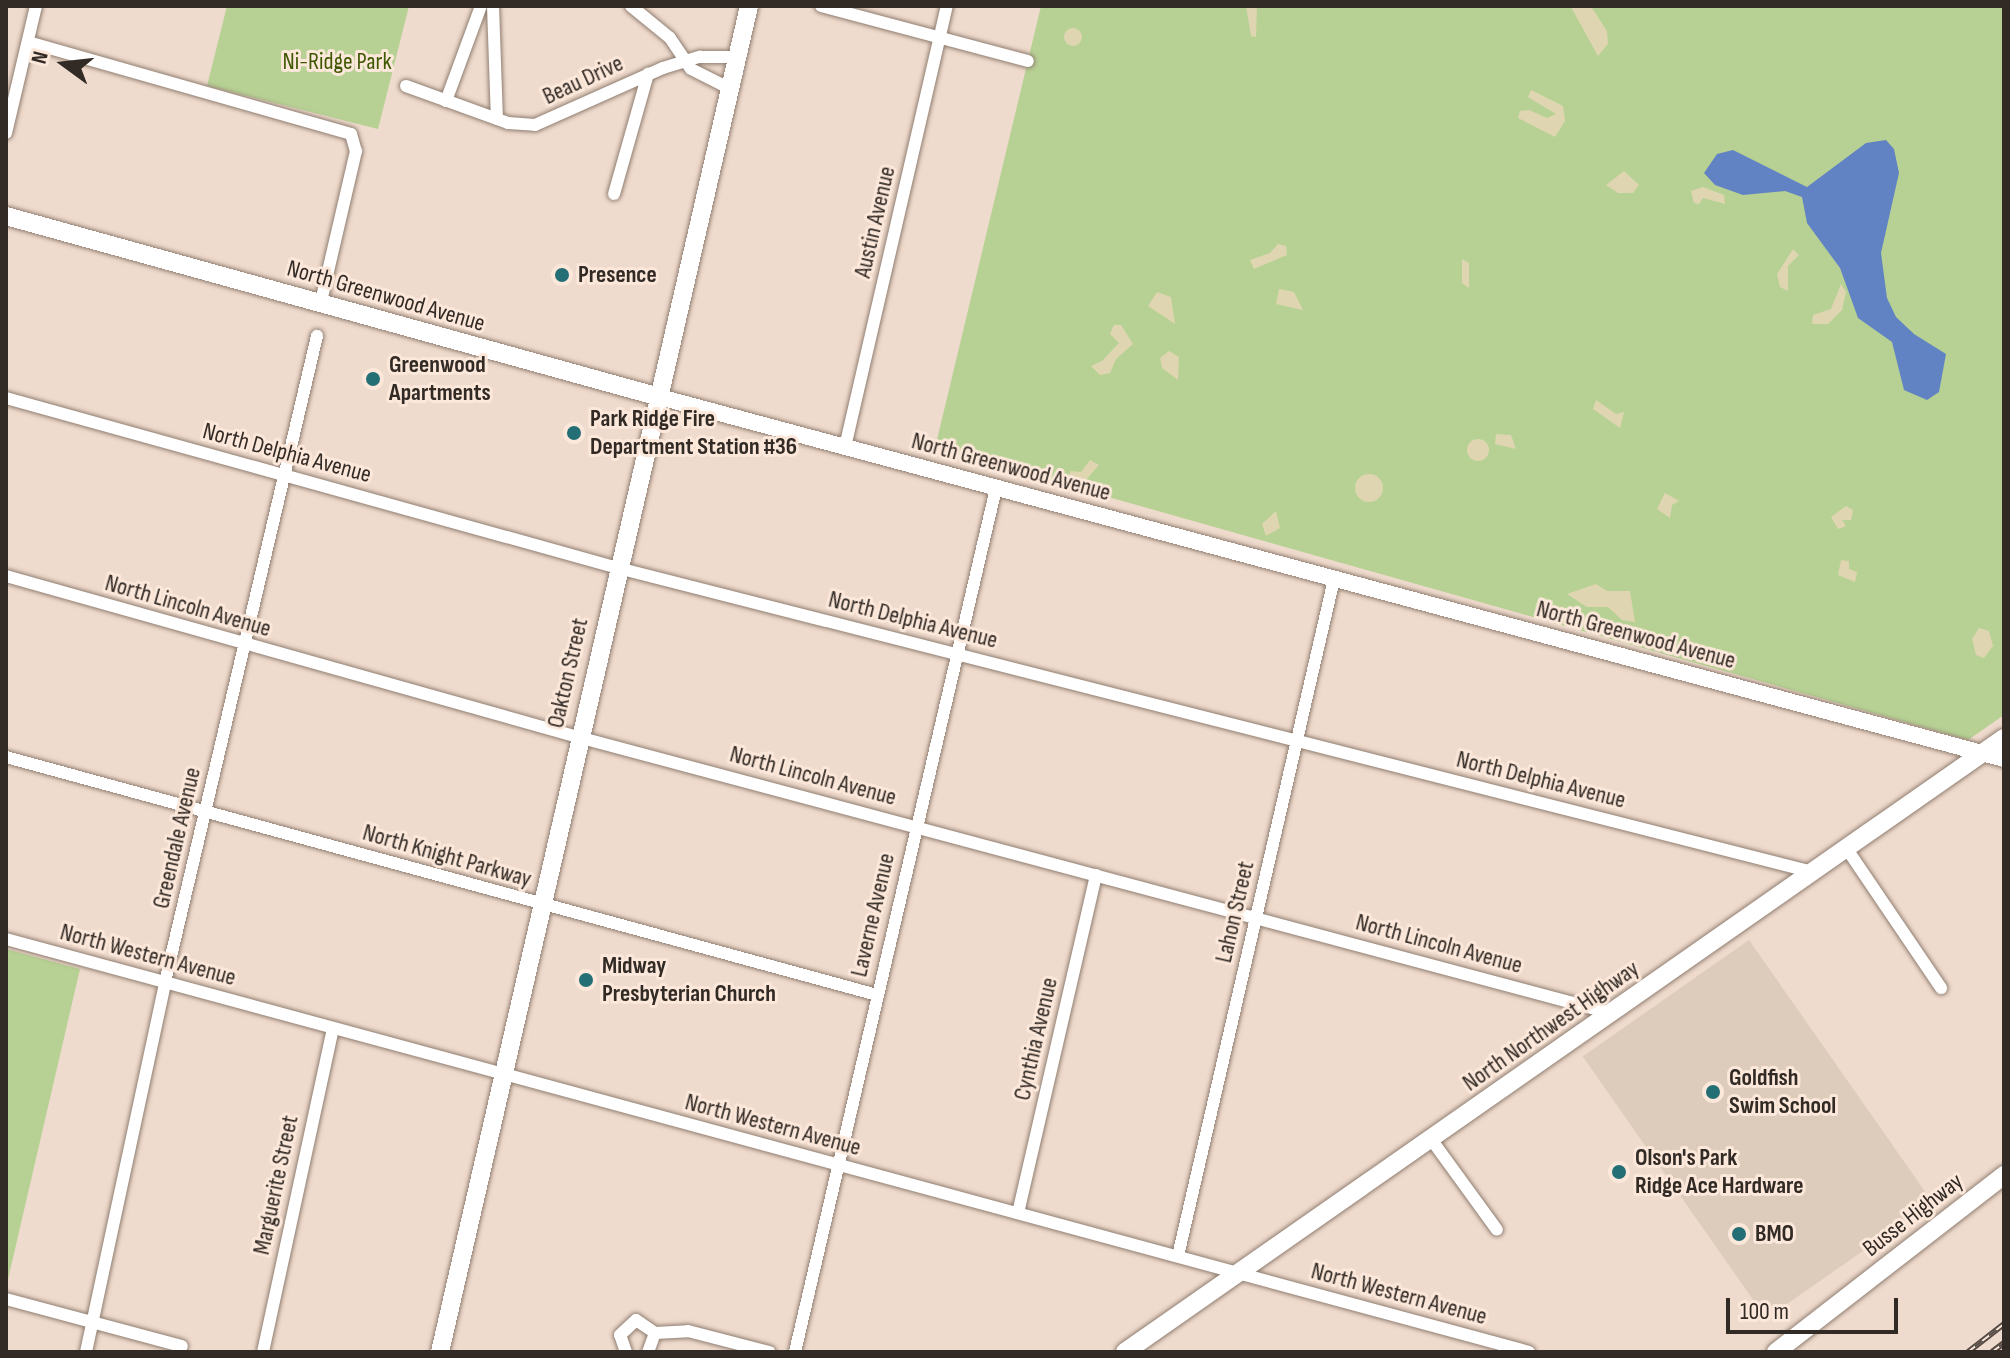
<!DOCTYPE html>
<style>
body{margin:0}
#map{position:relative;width:2010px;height:1358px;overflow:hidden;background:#efdbcd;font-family:"Sofia Sans Condensed",sans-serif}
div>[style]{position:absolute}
.commercial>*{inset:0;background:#ddcbbb;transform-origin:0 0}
.green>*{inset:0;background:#b7d194}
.sand>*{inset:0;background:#dfd6b1}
.round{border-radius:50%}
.water>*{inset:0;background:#6183c3}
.roads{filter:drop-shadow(0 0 2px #907e71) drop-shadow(0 0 2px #907e71)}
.minor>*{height:12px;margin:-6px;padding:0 6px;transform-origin:6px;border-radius:6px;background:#fff}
.tertiary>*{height:16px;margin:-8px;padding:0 8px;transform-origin:8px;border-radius:8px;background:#fff}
.secondary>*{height:18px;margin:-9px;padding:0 9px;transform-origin:9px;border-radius:9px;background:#fff}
.rail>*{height:6px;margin-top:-3px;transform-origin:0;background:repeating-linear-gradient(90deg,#fce8da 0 9px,#554b44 0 18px);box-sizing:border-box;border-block:2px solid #554b44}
.dots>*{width:22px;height:22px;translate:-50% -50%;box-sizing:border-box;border:4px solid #fce8da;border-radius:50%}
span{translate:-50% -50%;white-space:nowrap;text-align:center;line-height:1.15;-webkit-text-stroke:6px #fce8da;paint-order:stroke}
.park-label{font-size:24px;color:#3e5701}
.street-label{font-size:24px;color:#322a25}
.poi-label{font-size:24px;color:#322a25;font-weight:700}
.left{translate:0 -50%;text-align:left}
.frame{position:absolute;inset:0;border:8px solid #322a25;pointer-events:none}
.north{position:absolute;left:24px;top:24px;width:80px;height:80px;-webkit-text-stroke:6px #fce8da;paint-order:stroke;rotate:285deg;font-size:22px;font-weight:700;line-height:32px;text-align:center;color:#322a25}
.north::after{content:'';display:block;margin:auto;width:28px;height:36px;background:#322a25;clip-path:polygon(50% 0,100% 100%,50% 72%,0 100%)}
.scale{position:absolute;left:1726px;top:1298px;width:172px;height:36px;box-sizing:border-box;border:4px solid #322a25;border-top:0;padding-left:10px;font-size:24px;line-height:28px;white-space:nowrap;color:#322a25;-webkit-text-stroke:6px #fce8da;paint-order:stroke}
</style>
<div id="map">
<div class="commercial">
<div style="left:1749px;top:940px;width:320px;height:203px;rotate:55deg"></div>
</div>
<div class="green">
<div style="clip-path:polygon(227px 6px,409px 6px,378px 129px,207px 86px)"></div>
<div style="clip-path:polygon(1041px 6px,2004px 6px,2004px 715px,1968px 740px,935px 448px)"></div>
<div style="clip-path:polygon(6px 949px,80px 969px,6px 1288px)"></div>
</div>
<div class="sand">
<div style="clip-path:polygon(1246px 6px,1257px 6px,1256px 37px,1251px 36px)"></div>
<div style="clip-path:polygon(1571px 7px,1592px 8px,1607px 31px,1608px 44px,1598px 56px)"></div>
<div class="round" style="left:1064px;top:28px;width:18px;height:18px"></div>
<div style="clip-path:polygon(1531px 90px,1563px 106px,1565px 121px,1555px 137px,1518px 118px,1520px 111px,1529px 110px,1547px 118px,1556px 114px,1528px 97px)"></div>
<div style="clip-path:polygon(1624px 171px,1639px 185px,1633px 193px,1618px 193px,1606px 185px)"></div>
<div style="clip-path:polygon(1703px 187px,1724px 195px,1725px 204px,1703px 198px,1699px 204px,1694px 203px,1691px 191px)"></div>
<div style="clip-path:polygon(1278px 244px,1286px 246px,1287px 255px,1254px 269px,1250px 260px,1270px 253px)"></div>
<div style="clip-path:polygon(1793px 249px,1799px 255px,1788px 266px,1788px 291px,1780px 287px,1777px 274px)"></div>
<div style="clip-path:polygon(1462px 259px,1469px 263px,1469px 288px,1462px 283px)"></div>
<div style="clip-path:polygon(1841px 284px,1846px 292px,1842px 310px,1828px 324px,1812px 324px,1813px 315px,1831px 309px)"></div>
<div style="clip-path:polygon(1279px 289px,1294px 292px,1303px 310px,1276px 304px)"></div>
<div style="clip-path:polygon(1157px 292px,1171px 297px,1175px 324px,1148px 306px)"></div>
<div style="clip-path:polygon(1114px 325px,1121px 325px,1133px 344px,1116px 359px,1110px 373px,1100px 375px,1091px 366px,1102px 361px,1119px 343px,1110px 334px)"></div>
<div style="clip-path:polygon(1169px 351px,1179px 357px,1178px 380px,1162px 368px,1160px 358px)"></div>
<div style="clip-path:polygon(1596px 400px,1616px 414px,1624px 412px,1620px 428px,1593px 409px)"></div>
<div style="clip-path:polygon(1496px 434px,1511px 435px,1516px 449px,1495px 444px)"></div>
<div class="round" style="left:1467px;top:439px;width:22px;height:22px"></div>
<div style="clip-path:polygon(1090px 460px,1099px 465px,1085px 481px,1069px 481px,1070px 471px,1081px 472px)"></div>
<div class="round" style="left:1355px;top:474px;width:28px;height:28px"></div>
<div style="clip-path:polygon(1665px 493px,1679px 501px,1672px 505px,1670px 518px,1657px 509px)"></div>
<div style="clip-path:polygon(1846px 506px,1853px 510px,1851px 520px,1842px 520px,1846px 526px,1838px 529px,1831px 517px)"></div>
<div style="clip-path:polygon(1276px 511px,1280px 528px,1266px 536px,1262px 524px)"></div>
<div style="clip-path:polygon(1841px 560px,1849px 561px,1849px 569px,1857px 572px,1855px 582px,1838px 575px)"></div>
<div style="clip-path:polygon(1596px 584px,1607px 591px,1630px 591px,1635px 622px,1622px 620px,1608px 607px,1587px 607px,1567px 594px)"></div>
<div style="clip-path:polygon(1979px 628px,1989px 631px,1993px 646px,1984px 658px,1976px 655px,1972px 639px)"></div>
</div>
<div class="water">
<div style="clip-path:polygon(1886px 140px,1894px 149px,1899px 173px,1881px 253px,1887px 298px,1896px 317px,1914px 334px,1946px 354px,1939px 392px,1927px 400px,1904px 390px,1892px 342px,1858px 318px,1840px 268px,1807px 223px,1802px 197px,1785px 191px,1743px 195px,1715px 185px,1704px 173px,1717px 154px,1733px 150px,1807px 187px,1866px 143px)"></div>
</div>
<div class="roads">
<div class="minor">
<div style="left:493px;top:6px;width:113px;rotate:88deg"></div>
<div style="left:631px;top:6px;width:50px;rotate:39.4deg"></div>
<div style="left:670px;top:38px;width:37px;rotate:56deg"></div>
<div style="left:691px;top:69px;width:42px;rotate:26.6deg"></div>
<div style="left:821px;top:6px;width:214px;rotate:14.9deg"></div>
<div style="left:28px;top:42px;width:336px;rotate:15.9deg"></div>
<div style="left:351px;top:134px;width:18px;rotate:74deg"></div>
<div style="left:356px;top:151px;width:155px;rotate:103.1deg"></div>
<div style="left:406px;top:86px;width:109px;rotate:19.9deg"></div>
<div style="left:508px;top:123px;width:27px;rotate:4deg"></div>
<div style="left:535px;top:125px;width:140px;rotate:-24deg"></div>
<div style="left:663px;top:68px;width:39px;rotate:-17deg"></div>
<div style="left:700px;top:57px;width:37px"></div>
<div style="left:446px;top:101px;width:101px;rotate:-69.8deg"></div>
<div style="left:6px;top:133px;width:130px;rotate:-76.7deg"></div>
<div style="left:614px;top:194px;width:125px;rotate:-74.2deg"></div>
<div style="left:6px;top:398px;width:635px;rotate:15.52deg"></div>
<div style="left:618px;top:568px;width:1232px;rotate:14.28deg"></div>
<div style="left:845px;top:447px;width:453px;rotate:-77deg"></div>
<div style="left:6px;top:576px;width:594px;rotate:15.72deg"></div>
<div style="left:578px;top:737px;width:1068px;rotate:14.97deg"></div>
<div style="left:6px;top:757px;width:903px;rotate:15.28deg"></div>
<div style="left:1847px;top:849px;width:168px;rotate:55.9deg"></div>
<div style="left:6px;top:939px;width:1578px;rotate:15.17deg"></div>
<div style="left:1431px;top:1139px;width:112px;rotate:54deg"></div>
<div style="left:1018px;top:1213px;width:347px;rotate:-77deg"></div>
<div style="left:1178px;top:1256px;width:695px;rotate:-77.02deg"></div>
<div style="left:6px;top:1299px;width:182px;rotate:15deg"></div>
<div style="left:655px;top:1333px;width:33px;rotate:-3deg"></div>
<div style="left:688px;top:1331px;width:84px;rotate:14.5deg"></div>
<div style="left:86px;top:1352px;width:378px;rotate:-77.9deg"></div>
<div style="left:165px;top:982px;width:664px;rotate:-76.76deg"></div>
<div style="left:263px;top:1352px;width:331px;rotate:-77.8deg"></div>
<div style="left:626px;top:1352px;width:18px;rotate:-109deg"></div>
<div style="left:620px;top:1335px;width:22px;rotate:-43deg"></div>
<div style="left:636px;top:1320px;width:23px;rotate:34deg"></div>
<div style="left:655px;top:1333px;width:20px;rotate:110deg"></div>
<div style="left:795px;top:1352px;width:887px;rotate:-76.9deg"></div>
</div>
<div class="tertiary">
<div style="left:656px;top:396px;width:1396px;rotate:15.07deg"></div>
</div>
<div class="secondary">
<div style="left:6px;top:216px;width:674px;rotate:15.48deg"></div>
<div style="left:440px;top:1352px;width:1381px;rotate:-77.07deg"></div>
<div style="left:1125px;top:1352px;width:1072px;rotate:-34.94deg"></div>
<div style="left:1776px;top:1352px;width:289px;rotate:-37.8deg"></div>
</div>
</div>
<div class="rail">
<div style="left:1968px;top:1352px;width:46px;rotate:-37.9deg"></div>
<div style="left:1992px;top:1352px;width:15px;rotate:-37deg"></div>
</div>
<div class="dots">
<div style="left:562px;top:275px;background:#246f75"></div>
<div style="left:373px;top:379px;background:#246f75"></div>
<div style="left:574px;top:433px;background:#246f75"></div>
<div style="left:586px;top:980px;background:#246f75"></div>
<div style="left:1713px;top:1092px;background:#246f75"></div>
<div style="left:1619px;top:1172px;background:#246f75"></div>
<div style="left:1739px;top:1234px;background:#246f75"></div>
</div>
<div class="park-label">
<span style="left:337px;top:62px">Ni-Ridge Park</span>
</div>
<div class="street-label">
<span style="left:583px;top:80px;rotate:-25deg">Beau Drive</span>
<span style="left:875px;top:222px;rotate:-77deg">Austin Avenue</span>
<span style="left:386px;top:296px;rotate:16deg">North Greenwood Avenue</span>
<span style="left:287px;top:453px;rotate:15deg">North Delphia Avenue</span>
<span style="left:1011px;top:467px;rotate:15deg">North Greenwood Avenue</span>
<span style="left:188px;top:606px;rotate:16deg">North Lincoln Avenue</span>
<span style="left:913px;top:620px;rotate:14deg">North Delphia Avenue</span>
<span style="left:1636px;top:635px;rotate:15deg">North Greenwood Avenue</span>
<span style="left:568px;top:673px;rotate:-77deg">Oakton Street</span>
<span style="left:813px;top:776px;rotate:15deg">North Lincoln Avenue</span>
<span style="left:1541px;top:780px;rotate:14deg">North Delphia Avenue</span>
<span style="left:177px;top:838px;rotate:-77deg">Greendale Avenue</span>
<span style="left:447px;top:856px;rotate:16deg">North Knight Parkway</span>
<span style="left:1235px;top:912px;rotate:-77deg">Lahon Street</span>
<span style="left:873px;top:915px;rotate:-77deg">Laverne Avenue</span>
<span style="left:1439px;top:944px;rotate:15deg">North Lincoln Avenue</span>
<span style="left:148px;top:955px;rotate:15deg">North Western Avenue</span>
<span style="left:1551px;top:1026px;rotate:-35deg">North Northwest Highway</span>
<span style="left:1036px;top:1039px;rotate:-77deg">Cynthia Avenue</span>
<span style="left:773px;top:1125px;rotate:15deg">North Western Avenue</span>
<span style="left:276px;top:1185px;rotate:-78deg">Marguerite Street</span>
<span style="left:1913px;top:1215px;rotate:-38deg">Busse Highway</span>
<span style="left:1399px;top:1294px;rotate:15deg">North Western Avenue</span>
</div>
<div class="poi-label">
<span class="left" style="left:578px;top:275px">Presence</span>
<span class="left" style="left:389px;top:379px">Greenwood<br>Apartments</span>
<span class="left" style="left:590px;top:433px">Park Ridge Fire<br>Department Station #36</span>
<span class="left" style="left:602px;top:980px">Midway<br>Presbyterian Church</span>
<span class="left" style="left:1729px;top:1092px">Goldfish<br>Swim School</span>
<span class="left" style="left:1635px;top:1172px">Olson's Park<br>Ridge Ace Hardware</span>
<span class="left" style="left:1755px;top:1234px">BMO</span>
</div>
<div class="frame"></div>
<div class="north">N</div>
<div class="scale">100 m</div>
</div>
